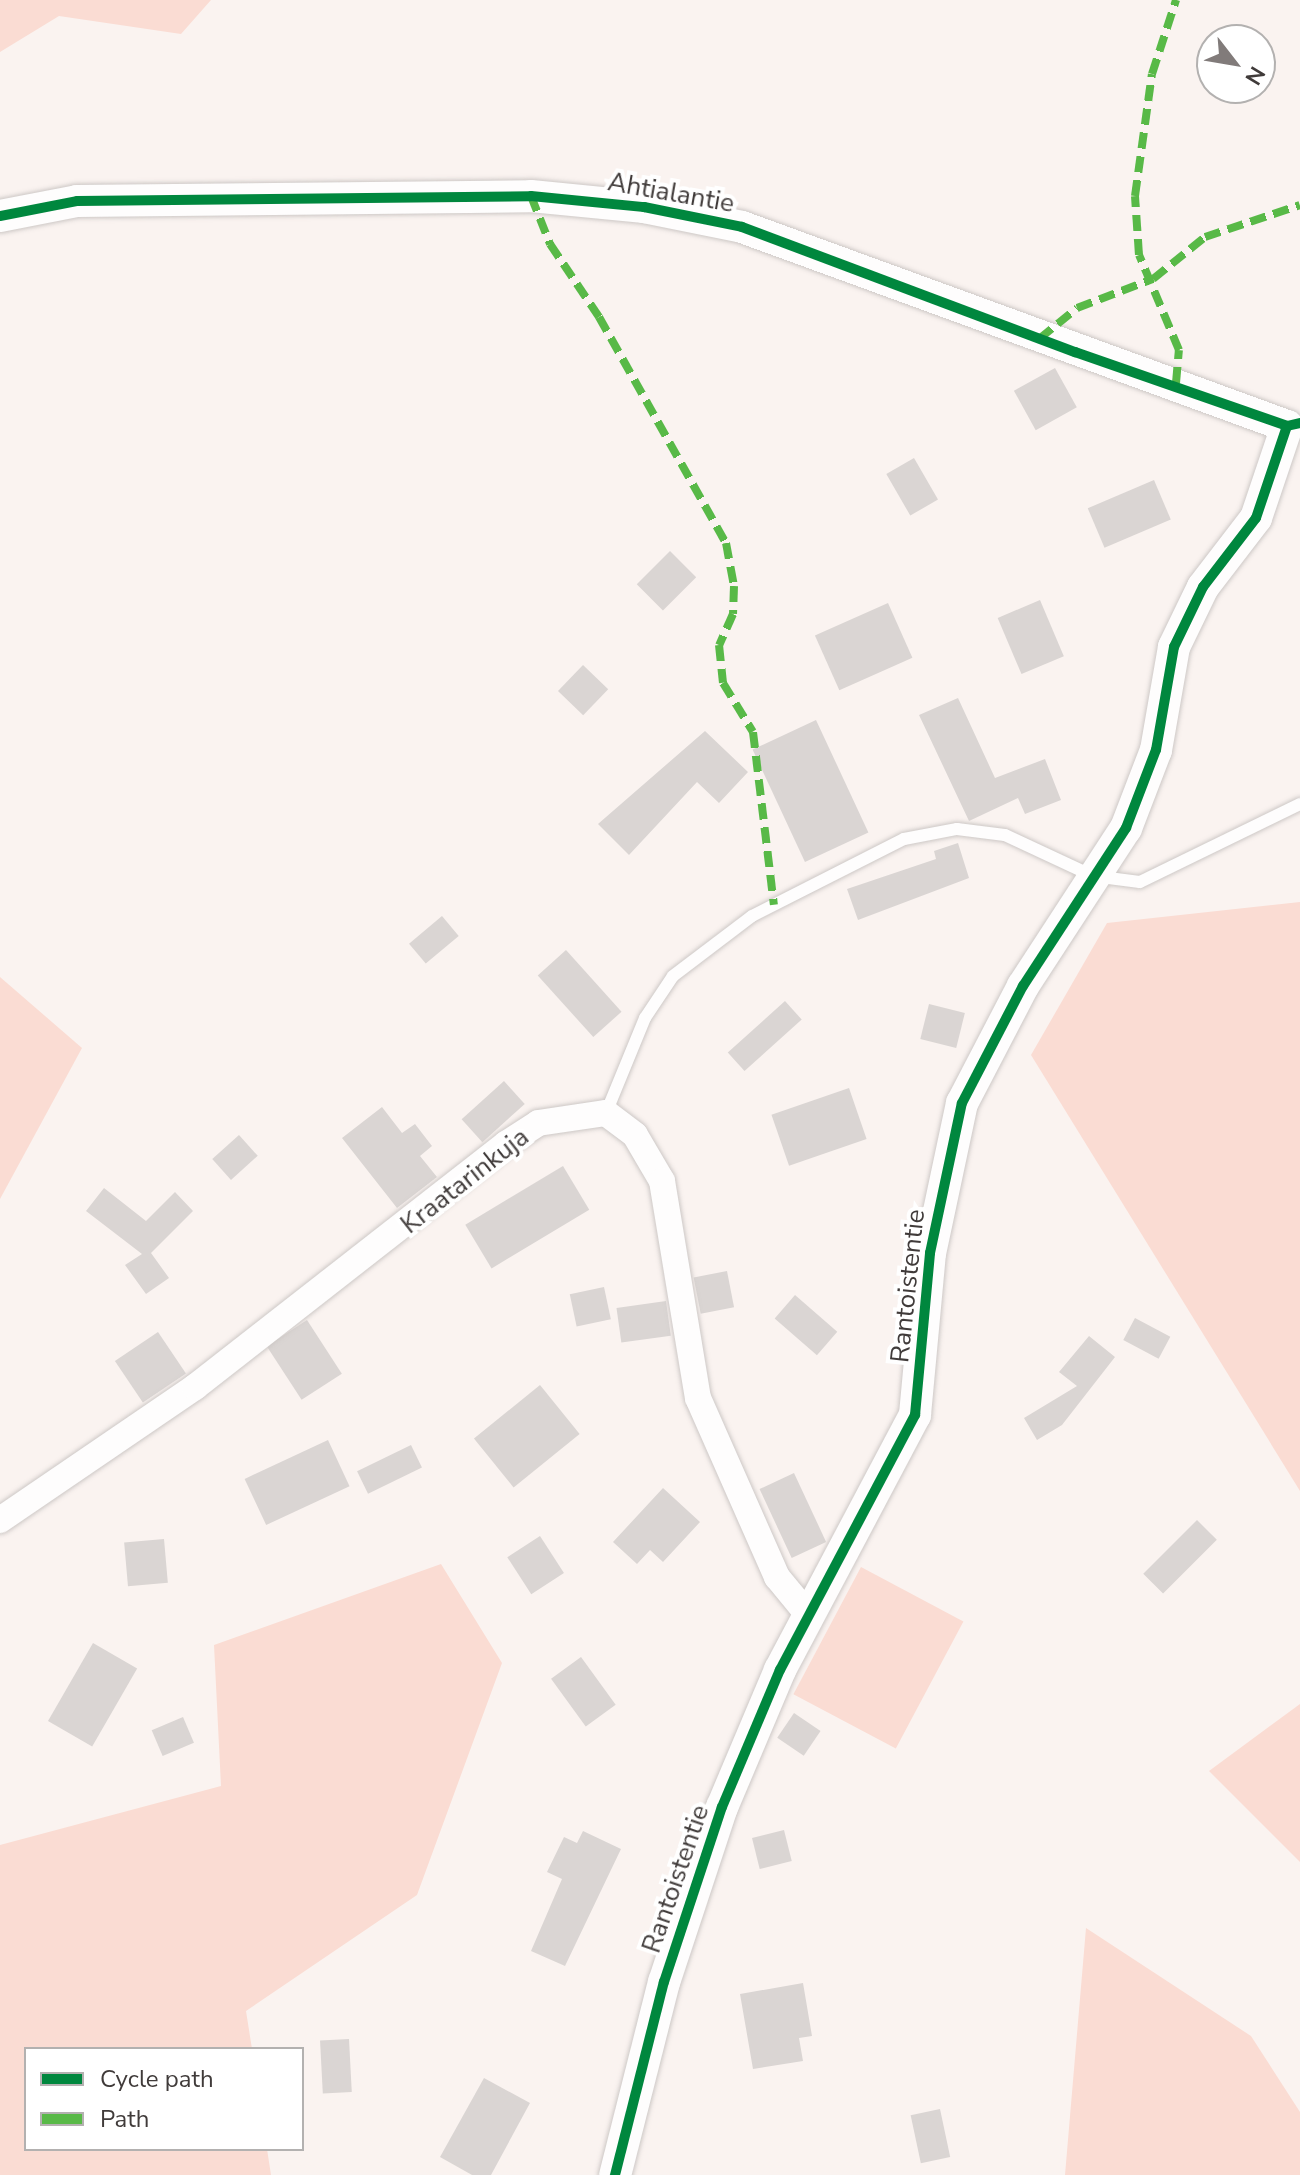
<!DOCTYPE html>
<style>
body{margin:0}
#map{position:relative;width:1300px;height:2175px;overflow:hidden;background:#faf3f0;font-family:"Nunito Sans",sans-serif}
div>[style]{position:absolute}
.green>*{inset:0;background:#fadcd3;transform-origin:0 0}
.building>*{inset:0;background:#dad5d3;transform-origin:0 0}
.roads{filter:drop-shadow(0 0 2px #cdc8c6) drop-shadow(0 0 2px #cdc8c6)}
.service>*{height:12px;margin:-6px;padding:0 6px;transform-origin:6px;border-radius:6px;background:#fefdfd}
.minor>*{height:26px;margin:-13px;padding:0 13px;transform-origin:13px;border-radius:13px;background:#fefdfd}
.tertiary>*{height:32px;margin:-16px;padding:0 16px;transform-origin:16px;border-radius:16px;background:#fefdfd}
.quiet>*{height:8px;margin-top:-4px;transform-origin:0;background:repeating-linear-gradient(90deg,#58b947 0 16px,transparent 0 24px)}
.cycleway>*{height:10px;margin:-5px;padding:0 5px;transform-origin:5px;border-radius:5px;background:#00873e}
span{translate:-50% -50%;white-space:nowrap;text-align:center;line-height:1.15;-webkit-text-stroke:8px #fff;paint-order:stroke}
.street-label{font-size:26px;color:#403b3a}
.legend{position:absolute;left:24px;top:2047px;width:280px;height:104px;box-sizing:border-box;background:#fff;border:2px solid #b3b1b0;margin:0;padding:10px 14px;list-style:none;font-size:24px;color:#403b3a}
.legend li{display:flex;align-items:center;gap:16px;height:40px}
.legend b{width:40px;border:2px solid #b3b1b0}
.north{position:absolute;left:1196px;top:24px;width:80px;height:80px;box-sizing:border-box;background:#fff;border:2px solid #b3b1b0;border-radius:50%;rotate:121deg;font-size:22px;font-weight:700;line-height:32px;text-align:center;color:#403b3a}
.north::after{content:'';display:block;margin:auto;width:28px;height:36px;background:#817b7a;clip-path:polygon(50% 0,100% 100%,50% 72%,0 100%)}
</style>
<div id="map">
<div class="green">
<div style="clip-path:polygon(0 0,211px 0,181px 34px,59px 16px,0 52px)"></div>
<div style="clip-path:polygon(1300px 902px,1300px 1491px,1031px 1055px,1107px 923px)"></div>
<div style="clip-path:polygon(0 977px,82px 1048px,0 1199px)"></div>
<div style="clip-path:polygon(441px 1564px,502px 1663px,417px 1895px,246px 2011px,252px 2049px,26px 2049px,26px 2149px,267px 2149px,271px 2175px,0 2175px,0 1845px,221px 1786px,214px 1645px)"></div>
<div style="left:861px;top:1567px;width:116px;height:144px;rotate:28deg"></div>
<div style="clip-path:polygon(1300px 1704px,1300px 1862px,1209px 1771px)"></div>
<div style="clip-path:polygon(1086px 1928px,1251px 2036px,1300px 2112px,1300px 2175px,1065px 2175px)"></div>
</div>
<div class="building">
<div style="left:1055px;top:368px;width:45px;height:47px;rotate:61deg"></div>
<div style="left:914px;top:458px;width:48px;height:32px;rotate:60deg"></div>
<div style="left:1154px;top:480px;width:43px;height:72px;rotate:67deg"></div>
<div style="left:670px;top:551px;width:37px;height:47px;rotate:45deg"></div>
<div style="left:1040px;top:600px;width:61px;height:46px;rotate:67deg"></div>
<div style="left:888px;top:603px;width:60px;height:80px;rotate:66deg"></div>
<div style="left:583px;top:665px;width:35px;height:36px;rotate:44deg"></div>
<div style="clip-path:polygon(958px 698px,995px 778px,1045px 759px,1061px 800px,1025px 814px,1018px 798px,969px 821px,919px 715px)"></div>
<div style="left:816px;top:720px;width:124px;height:70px;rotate:65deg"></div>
<div style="clip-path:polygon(705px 731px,748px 772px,719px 803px,697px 782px,629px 855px,598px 824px)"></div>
<div style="clip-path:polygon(958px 843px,969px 878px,858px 920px,847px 889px,936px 859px,934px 851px)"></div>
<div style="left:442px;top:916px;width:26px;height:43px;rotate:50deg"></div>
<div style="left:566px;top:950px;width:83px;height:38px;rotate:48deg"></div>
<div style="left:785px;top:1001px;width:25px;height:77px;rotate:48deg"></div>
<div style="left:929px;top:1004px;width:37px;height:36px;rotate:14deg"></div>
<div style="left:504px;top:1081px;width:31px;height:57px;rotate:48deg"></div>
<div style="left:849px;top:1088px;width:54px;height:82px;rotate:71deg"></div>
<div style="clip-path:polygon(382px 1107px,402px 1133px,415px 1124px,432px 1146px,420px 1156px,437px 1177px,397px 1208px,342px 1138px)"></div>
<div style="left:239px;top:1135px;width:28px;height:36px;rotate:48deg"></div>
<div style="left:563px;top:1166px;width:51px;height:114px;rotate:59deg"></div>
<div style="clip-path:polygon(104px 1188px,146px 1221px,175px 1192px,193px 1211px,151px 1253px,169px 1278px,146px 1294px,125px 1265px,142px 1254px,86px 1211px)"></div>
<div style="left:727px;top:1271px;width:37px;height:34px;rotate:79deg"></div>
<div style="left:604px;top:1287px;width:33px;height:35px;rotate:78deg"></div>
<div style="left:795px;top:1295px;width:56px;height:31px;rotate:41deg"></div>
<div style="left:666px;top:1301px;width:35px;height:50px;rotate:82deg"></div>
<div style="left:1135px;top:1318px;width:40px;height:25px;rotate:28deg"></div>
<div style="left:307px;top:1320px;width:64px;height:48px;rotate:57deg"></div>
<div style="left:158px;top:1332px;width:50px;height:52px;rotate:56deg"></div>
<div style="clip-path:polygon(1089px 1336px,1115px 1357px,1062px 1425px,1037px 1440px,1024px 1418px,1077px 1386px,1059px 1372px)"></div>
<div style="left:540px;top:1385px;width:63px;height:85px;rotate:51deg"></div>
<div style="left:328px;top:1440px;width:51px;height:92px;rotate:65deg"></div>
<div style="left:411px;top:1445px;width:25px;height:60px;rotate:64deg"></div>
<div style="left:794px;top:1473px;width:76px;height:38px;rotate:65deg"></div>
<div style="clip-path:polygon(663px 1488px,700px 1522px,663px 1562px,650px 1550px,637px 1564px,613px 1542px)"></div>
<div style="left:1197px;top:1520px;width:28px;height:76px;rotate:45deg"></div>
<div style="left:540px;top:1536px;width:44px;height:39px;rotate:57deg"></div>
<div style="left:164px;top:1539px;width:44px;height:40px;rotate:85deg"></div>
<div style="left:93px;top:1643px;width:51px;height:90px;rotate:30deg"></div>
<div style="left:581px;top:1657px;width:59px;height:37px;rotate:54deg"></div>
<div style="left:794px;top:1713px;width:32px;height:30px;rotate:34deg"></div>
<div style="left:183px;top:1717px;width:28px;height:34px;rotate:67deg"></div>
<div style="left:784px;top:1830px;width:32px;height:33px;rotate:76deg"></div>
<div style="clip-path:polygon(583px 1831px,621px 1849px,565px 1966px,531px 1951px,562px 1879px,547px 1872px,564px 1837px,577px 1843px)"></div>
<div style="clip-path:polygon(803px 1983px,812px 2036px,799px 2038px,803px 2061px,753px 2069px,740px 1994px)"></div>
<div style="left:349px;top:2039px;width:53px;height:29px;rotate:87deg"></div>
<div style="clip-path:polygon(484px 2078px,530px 2103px,491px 2175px,472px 2175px,440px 2157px)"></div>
<div style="left:940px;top:2109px;width:49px;height:30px;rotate:78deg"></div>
</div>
<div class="roads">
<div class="service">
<div style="left:606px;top:1113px;width:103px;rotate:-67.7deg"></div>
<div style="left:645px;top:1018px;width:50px;rotate:-56.3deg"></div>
<div style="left:673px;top:976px;width:99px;rotate:-37.2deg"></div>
<div style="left:752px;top:916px;width:170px;rotate:-26.9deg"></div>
<div style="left:904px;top:839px;width:54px;rotate:-10.7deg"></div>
<div style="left:957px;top:829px;width:48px;rotate:7.1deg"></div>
<div style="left:1005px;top:835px;width:97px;rotate:25deg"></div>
<div style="left:1093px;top:876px;width:47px;rotate:7.3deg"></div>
<div style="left:1140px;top:882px;width:178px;rotate:-26deg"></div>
</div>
<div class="minor">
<div style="left:0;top:1520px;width:236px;rotate:-34.3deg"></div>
<div style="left:195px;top:1387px;width:395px;rotate:-38deg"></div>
<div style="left:506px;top:1144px;width:38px;rotate:-33deg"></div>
<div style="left:538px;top:1123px;width:69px;rotate:-8.4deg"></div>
<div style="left:606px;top:1113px;width:36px;rotate:37deg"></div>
<div style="left:635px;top:1135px;width:53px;rotate:59.6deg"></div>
<div style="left:662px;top:1181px;width:220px;rotate:80.6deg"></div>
<div style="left:698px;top:1398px;width:196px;rotate:66.2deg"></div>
<div style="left:777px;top:1577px;width:52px;rotate:50.5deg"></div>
</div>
<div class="tertiary">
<div style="left:0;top:216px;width:78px;rotate:-11deg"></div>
<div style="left:77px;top:201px;width:454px;rotate:-0.6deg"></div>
<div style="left:531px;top:196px;width:114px;rotate:5.6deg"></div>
<div style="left:644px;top:207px;width:100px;rotate:11.5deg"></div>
<div style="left:742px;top:227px;width:580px;rotate:20.06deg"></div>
<div style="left:1287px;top:426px;width:97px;rotate:108.6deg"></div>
<div style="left:1256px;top:518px;width:87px;rotate:127.5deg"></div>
<div style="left:1203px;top:587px;width:67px;rotate:115.8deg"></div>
<div style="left:1174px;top:647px;width:105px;rotate:99.9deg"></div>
<div style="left:1156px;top:750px;width:84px;rotate:111deg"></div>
<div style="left:1126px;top:828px;width:189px;rotate:123.1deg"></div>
<div style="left:1023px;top:986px;width:132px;rotate:117.5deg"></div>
<div style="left:962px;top:1103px;width:153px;rotate:102deg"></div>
<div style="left:930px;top:1253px;width:163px;rotate:95.3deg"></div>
<div style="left:915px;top:1415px;width:289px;rotate:117.9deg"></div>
<div style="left:780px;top:1670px;width:149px;rotate:112.9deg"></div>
<div style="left:722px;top:1807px;width:184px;rotate:108.3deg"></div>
<div style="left:664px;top:1982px;width:199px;rotate:104.2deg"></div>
</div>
</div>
<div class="quiet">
<div style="left:531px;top:196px;width:52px;rotate:68.4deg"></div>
<div style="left:550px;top:244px;width:88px;rotate:56.1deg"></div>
<div style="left:599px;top:317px;width:259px;rotate:60.7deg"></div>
<div style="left:726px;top:543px;width:44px;rotate:79.5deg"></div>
<div style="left:734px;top:586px;width:28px;rotate:92deg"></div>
<div style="left:733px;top:614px;width:34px;rotate:114deg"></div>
<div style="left:719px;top:645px;width:38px;rotate:84deg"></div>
<div style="left:723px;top:683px;width:57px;rotate:58.5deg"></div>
<div style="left:753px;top:732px;width:174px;rotate:83.1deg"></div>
<div style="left:1039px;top:339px;width:49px;rotate:-39.2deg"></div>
<div style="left:1077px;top:308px;width:81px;rotate:-20.9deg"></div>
<div style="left:1153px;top:279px;width:67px;rotate:-38.9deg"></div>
<div style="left:1205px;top:237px;width:100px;rotate:-18.6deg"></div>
<div style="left:1176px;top:383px;width:33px;rotate:-85deg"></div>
<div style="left:1179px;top:350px;width:103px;rotate:-112.8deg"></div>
<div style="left:1139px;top:255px;width:59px;rotate:-93.9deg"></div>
<div style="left:1135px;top:196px;width:123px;rotate:-82.1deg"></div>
<div style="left:1152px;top:74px;width:78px;rotate:-72deg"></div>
</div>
<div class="cycleway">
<div style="left:0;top:216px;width:78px;rotate:-11deg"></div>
<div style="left:77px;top:201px;width:454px;rotate:-0.6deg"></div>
<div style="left:531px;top:196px;width:114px;rotate:5.6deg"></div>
<div style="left:644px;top:207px;width:100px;rotate:11.5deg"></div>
<div style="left:742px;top:227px;width:356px;rotate:20.6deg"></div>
<div style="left:1075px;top:352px;width:225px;rotate:19.2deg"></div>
<div style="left:1287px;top:426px;width:13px;rotate:-13deg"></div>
<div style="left:615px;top:2175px;width:199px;rotate:-75.8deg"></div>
<div style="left:664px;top:1982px;width:184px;rotate:-71.7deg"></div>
<div style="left:722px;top:1807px;width:149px;rotate:-67.1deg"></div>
<div style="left:780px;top:1670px;width:289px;rotate:-62.1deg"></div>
<div style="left:915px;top:1415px;width:163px;rotate:-84.7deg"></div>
<div style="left:930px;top:1253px;width:153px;rotate:-78deg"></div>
<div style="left:962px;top:1103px;width:132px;rotate:-62.5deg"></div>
<div style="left:1023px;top:986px;width:189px;rotate:-56.9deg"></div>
<div style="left:1126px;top:828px;width:84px;rotate:-69deg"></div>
<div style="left:1156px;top:750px;width:105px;rotate:-80.1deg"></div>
<div style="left:1174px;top:647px;width:67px;rotate:-64.2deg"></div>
<div style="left:1203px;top:587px;width:87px;rotate:-52.5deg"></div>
<div style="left:1256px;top:518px;width:97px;rotate:-71.4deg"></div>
</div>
<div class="street-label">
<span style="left:671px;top:193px;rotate:10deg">Ahtialantie</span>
<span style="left:465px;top:1181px;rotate:-38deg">Kraatarinkuja</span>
<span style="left:908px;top:1286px;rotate:-84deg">Rantoistentie</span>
<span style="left:676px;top:1879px;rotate:-71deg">Rantoistentie</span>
</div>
<ul class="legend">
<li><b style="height:10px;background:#00873e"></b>Cycle path</li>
<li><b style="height:10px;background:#58b947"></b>Path</li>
</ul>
<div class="north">N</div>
</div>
